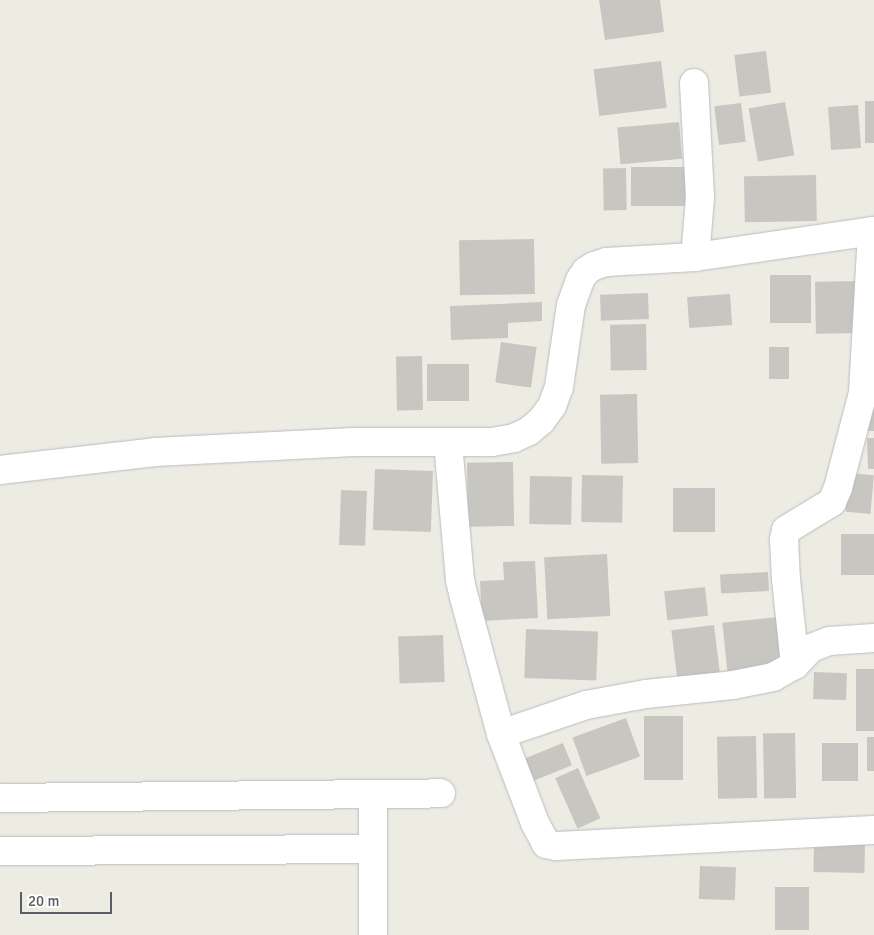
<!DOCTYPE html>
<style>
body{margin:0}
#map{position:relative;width:874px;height:935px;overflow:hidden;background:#edece3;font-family:Signika,sans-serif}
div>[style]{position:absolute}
.building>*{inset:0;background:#c8c6c0;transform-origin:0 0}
.roads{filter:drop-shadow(0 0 1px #babbc1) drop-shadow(0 0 1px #babbc1)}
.minor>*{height:28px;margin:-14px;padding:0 14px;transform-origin:14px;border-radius:14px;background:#fff}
span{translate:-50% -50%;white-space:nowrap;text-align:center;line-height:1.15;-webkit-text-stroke:5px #fff;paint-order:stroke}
.scale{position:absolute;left:20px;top:892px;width:92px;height:22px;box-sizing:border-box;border:2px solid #5b5d63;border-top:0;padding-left:6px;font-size:15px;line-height:18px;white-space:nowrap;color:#5b5d63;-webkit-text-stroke:4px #fff;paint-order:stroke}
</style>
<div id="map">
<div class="building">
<div style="clip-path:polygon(599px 0,660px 0,664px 32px,605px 40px)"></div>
<div style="left:766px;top:51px;width:42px;height:32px;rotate:83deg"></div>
<div style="left:661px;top:61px;width:47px;height:68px;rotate:83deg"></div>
<div style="left:874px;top:101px;width:42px;height:9px;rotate:90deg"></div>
<div style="left:785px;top:102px;width:54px;height:37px;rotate:80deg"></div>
<div style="left:741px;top:103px;width:39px;height:27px;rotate:83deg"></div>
<div style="left:858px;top:105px;width:43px;height:30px;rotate:86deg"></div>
<div style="left:679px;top:122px;width:37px;height:62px;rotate:85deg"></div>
<div style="left:631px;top:167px;width:54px;height:39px"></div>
<div style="left:626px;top:168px;width:42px;height:23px;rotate:89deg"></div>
<div style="left:816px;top:175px;width:46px;height:72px;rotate:89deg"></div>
<div style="left:534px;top:239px;width:55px;height:75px;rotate:89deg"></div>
<div style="left:770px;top:275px;width:41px;height:48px"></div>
<div style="left:864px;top:281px;width:52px;height:49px;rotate:89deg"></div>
<div style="left:648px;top:293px;width:26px;height:48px;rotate:88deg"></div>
<div style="left:730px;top:294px;width:31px;height:43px;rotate:86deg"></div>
<div style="clip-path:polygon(542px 302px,542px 321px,508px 323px,508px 338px,451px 340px,450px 306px)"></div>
<div style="left:646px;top:324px;width:46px;height:36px;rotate:89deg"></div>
<div style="left:501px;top:342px;width:36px;height:41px;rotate:8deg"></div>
<div style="left:769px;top:347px;width:20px;height:32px"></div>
<div style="left:422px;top:356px;width:54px;height:26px;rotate:89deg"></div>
<div style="left:469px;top:364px;width:37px;height:42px;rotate:90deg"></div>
<div style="clip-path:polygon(874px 390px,874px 431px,865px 431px)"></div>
<div style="left:637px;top:394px;width:69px;height:37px;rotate:89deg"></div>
<div style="clip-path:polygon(867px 438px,874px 438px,874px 469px,868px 469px)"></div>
<div style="left:513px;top:462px;width:64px;height:46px;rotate:89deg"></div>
<div style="left:375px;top:469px;width:58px;height:61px;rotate:2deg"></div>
<div style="left:849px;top:473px;width:25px;height:39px;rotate:5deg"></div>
<div style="left:582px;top:475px;width:41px;height:47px;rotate:1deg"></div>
<div style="left:530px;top:476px;width:42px;height:48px;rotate:1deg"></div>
<div style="left:673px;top:488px;width:42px;height:44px"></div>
<div style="left:341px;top:490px;width:26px;height:55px;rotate:2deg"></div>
<div style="left:841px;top:534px;width:33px;height:41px"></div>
<div style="left:607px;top:554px;width:62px;height:63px;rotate:87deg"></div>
<div style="clip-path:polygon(535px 561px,538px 618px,482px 621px,480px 581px,504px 580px,503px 562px)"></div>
<div style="left:768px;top:572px;width:19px;height:48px;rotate:87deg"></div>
<div style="left:705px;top:587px;width:29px;height:41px;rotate:84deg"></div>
<div style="left:778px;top:617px;width:49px;height:56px;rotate:84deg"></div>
<div style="left:714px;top:625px;width:49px;height:43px;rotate:83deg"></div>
<div style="left:526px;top:629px;width:72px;height:49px;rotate:2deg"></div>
<div style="left:443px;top:635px;width:47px;height:45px;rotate:88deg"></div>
<div style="left:856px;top:669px;width:18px;height:62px"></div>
<div style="left:814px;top:672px;width:33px;height:27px;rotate:2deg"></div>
<div style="left:644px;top:716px;width:39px;height:64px"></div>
<div style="left:626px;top:718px;width:41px;height:57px;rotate:70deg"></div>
<div style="left:795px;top:733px;width:65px;height:32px;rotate:89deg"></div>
<div style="left:756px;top:736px;width:62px;height:39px;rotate:89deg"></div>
<div style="left:867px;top:737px;width:7px;height:34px"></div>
<div style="left:563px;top:743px;width:24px;height:46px;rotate:68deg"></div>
<div style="left:858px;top:743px;width:38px;height:36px;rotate:90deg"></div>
<div style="left:578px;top:768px;width:55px;height:25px;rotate:66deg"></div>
<div style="left:814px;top:840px;width:51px;height:32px;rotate:1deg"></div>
<div style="left:700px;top:866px;width:36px;height:33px;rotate:2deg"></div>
<div style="left:775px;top:887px;width:34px;height:43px"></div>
</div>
<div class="roads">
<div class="minor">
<div style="left:694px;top:83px;width:115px;rotate:87deg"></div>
<div style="left:700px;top:198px;width:59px;rotate:94.8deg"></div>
<div style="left:448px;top:443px;width:138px;rotate:85deg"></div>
<div style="left:460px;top:580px;width:17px;rotate:77deg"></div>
<div style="left:464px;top:597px;width:142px;rotate:74.9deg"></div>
<div style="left:501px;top:734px;width:95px;rotate:69.1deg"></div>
<div style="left:535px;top:823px;width:24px;rotate:62deg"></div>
<div style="left:546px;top:844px;width:10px;rotate:11deg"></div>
<div style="left:556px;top:846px;width:318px;rotate:-2.9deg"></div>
<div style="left:0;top:470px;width:156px;rotate:-6.6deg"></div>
<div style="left:155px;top:452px;width:199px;rotate:-2.9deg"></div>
<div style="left:354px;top:442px;width:138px"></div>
<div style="left:492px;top:442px;width:22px;rotate:-10deg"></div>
<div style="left:514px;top:438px;width:17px;rotate:-25deg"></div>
<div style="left:529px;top:431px;width:16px;rotate:-40deg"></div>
<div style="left:541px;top:421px;width:19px;rotate:-54deg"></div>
<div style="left:552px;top:406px;width:20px;rotate:-70deg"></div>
<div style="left:559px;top:387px;width:83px;rotate:-81.7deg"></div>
<div style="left:571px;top:305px;width:27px;rotate:-70deg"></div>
<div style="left:580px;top:280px;width:11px;rotate:-56deg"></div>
<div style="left:586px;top:271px;width:9px;rotate:-32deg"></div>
<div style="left:594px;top:266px;width:13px;rotate:-18deg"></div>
<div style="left:606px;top:262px;width:89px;rotate:-3.2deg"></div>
<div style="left:695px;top:257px;width:181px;rotate:-8.3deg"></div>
<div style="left:795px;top:665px;width:85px;rotate:-96deg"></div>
<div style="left:786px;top:580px;width:41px;rotate:-92.8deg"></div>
<div style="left:784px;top:539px;width:9px;rotate:-77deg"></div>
<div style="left:786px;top:530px;width:54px;rotate:-31.3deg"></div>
<div style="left:832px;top:502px;width:15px;rotate:-67deg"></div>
<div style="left:838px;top:488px;width:98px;rotate:-75.3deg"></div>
<div style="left:863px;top:393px;width:162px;rotate:-86.8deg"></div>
<div style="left:501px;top:734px;width:90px;rotate:-18.8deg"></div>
<div style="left:586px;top:705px;width:61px;rotate:-10.4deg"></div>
<div style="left:646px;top:694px;width:87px;rotate:-5.9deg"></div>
<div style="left:733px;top:685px;width:41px;rotate:-11.3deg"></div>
<div style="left:773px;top:677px;width:25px;rotate:-29deg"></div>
<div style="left:795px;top:665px;width:23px;rotate:-47deg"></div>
<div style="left:811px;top:648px;width:19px;rotate:-21deg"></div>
<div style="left:829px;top:641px;width:45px;rotate:-3.8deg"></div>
<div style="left:373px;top:794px;width:141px;rotate:90deg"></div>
<div style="left:0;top:798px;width:441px;rotate:-0.6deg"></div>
<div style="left:0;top:851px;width:373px;rotate:-0.3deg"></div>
</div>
</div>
<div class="scale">20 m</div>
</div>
